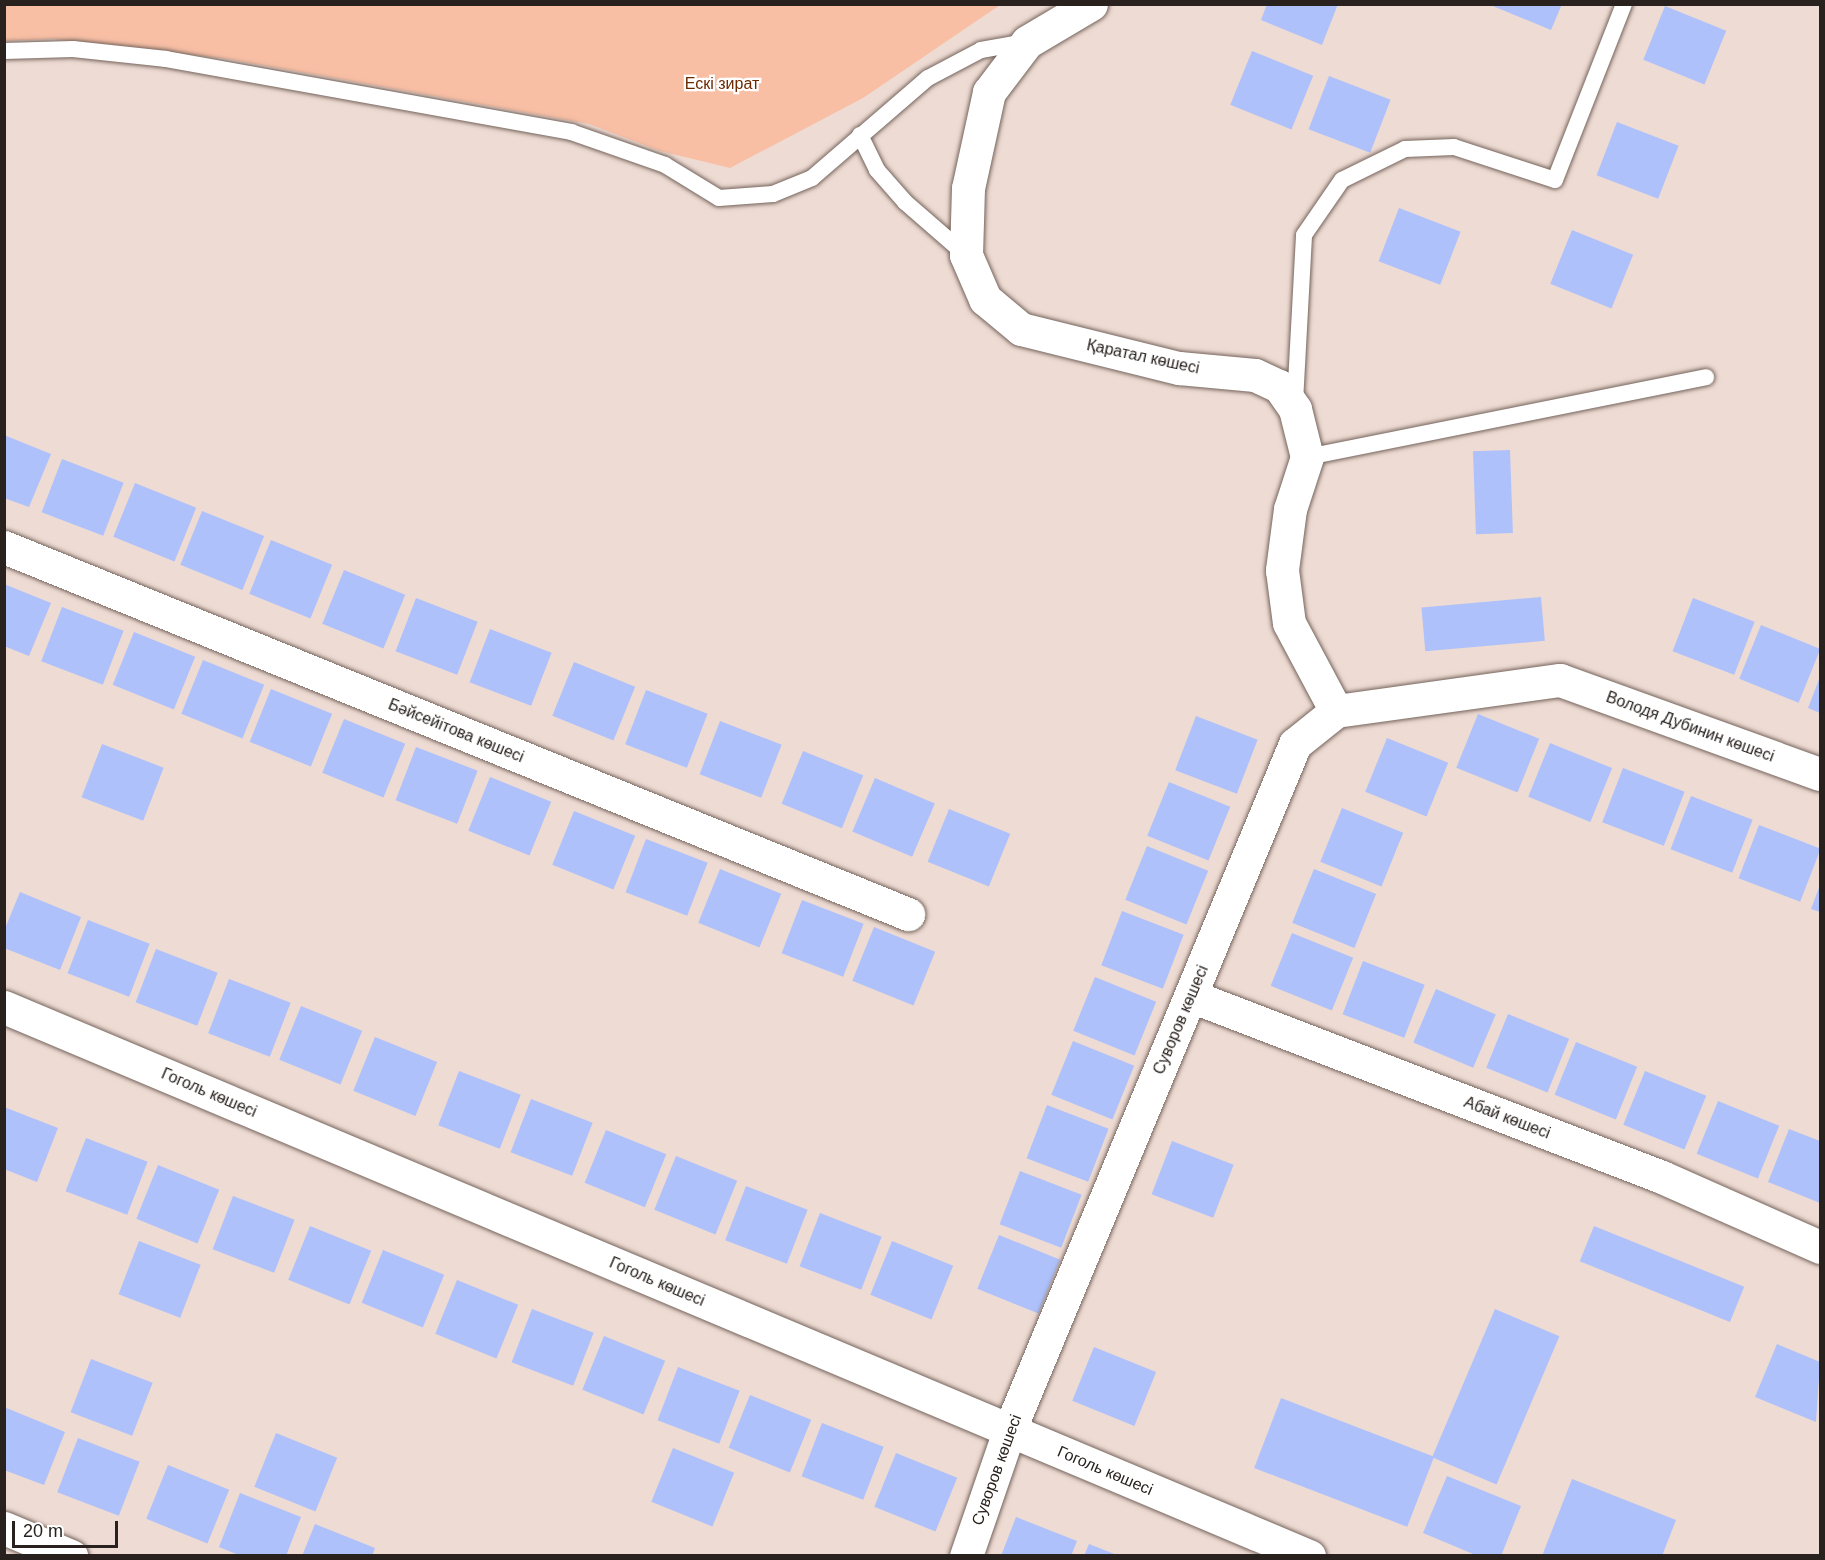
<!DOCTYPE html>
<meta charset="utf-8">
<style>
body{margin:0}
#map{position:relative;width:1825px;height:1560px;overflow:hidden;background:#eedbd3;font-family:Arial,sans-serif}
div>[style]{position:absolute}
.green>*{inset:0;background:#f8bfa5}
.building>*{inset:0;background:#afc1fa;transform-origin:0 0}
.roads{filter:drop-shadow(0 0 2px #74645c) drop-shadow(0 0 2px #74645c)}
.lane>*{height:16px;margin:-8px;padding:0 8px;transform-origin:8px;border-radius:8px;background:#fff}
.street>*{height:33px;margin:-16.5px;padding:0 16.5px;transform-origin:16.5px;border-radius:16.5px;background:#fff}
span{translate:-50% -50%;white-space:nowrap;text-align:center;line-height:1.15;-webkit-text-stroke:4.5px #fff;paint-order:stroke}
.park-label{font-size:16px;color:#6c2900}
.street-label{font-size:16px;color:#28211e}
.frame{position:absolute;inset:0;border:6px solid #28211e;pointer-events:none}
.scale{position:absolute;left:12px;top:1521px;width:106px;height:27px;box-sizing:border-box;border:3px solid #28211e;border-top:0;padding-left:8px;font-size:18px;line-height:21px;white-space:nowrap;color:#28211e;-webkit-text-stroke:4px #fff;paint-order:stroke}
</style>
<div id="map">
<div class="green">
<div style="clip-path:polygon(4px 5px,1000px 5px,863px 98px,730px 168px,660px 151px,589px 124px,227px 59px,53px 39px,5px 41px)"></div>
</div>
<div class="building">
<div style="clip-path:polygon(1267px 4px,1338px 4px,1322px 45px,1261px 20px)"></div>
<div style="clip-path:polygon(1488px 4px,1562px 4px,1551px 30px)"></div>
<div style="left:1665px;top:6px;width:66px;height:58px;rotate:22deg"></div>
<div style="left:1252px;top:51px;width:66px;height:58px;rotate:22deg"></div>
<div style="left:1329px;top:76px;width:66px;height:57px;rotate:21deg"></div>
<div style="left:1617px;top:122px;width:66px;height:57px;rotate:21deg"></div>
<div style="left:1399px;top:208px;width:66px;height:57px;rotate:21deg"></div>
<div style="left:1572px;top:230px;width:66px;height:58px;rotate:22deg"></div>
<div style="clip-path:polygon(4px 435px,51px 454px,29px 507px,4px 498px)"></div>
<div style="left:1510px;top:450px;width:83px;height:37px;rotate:88deg"></div>
<div style="left:62px;top:459px;width:66px;height:57px;rotate:21deg"></div>
<div style="left:135px;top:483px;width:66px;height:58px;rotate:22deg"></div>
<div style="left:202px;top:511px;width:67px;height:58px;rotate:22deg"></div>
<div style="left:271px;top:540px;width:66px;height:58px;rotate:22deg"></div>
<div style="left:344px;top:570px;width:66px;height:58px;rotate:22deg"></div>
<div style="clip-path:polygon(4px 584px,51px 603px,29px 656px,4px 646px)"></div>
<div style="left:1541px;top:597px;width:44px;height:120px;rotate:85deg"></div>
<div style="left:416px;top:598px;width:66px;height:57px;rotate:21deg"></div>
<div style="left:1693px;top:598px;width:66px;height:57px;rotate:21deg"></div>
<div style="left:62px;top:607px;width:66px;height:58px;rotate:21deg"></div>
<div style="left:1761px;top:625px;width:64px;height:58px;rotate:22deg"></div>
<div style="left:490px;top:629px;width:66px;height:57px;rotate:21deg"></div>
<div style="left:134px;top:632px;width:66px;height:57px;rotate:22deg"></div>
<div style="left:203px;top:660px;width:66px;height:58px;rotate:22deg"></div>
<div style="left:574px;top:662px;width:66px;height:58px;rotate:22deg"></div>
<div style="clip-path:polygon(1820px 677px,1820px 713px,1808px 708px)"></div>
<div style="left:271px;top:689px;width:66px;height:57px;rotate:22deg"></div>
<div style="left:646px;top:690px;width:66px;height:58px;rotate:21deg"></div>
<div style="left:1478px;top:714px;width:66px;height:58px;rotate:22deg"></div>
<div style="left:1196px;top:716px;width:66px;height:58px;rotate:21deg"></div>
<div style="left:344px;top:719px;width:66px;height:58px;rotate:22deg"></div>
<div style="left:720px;top:721px;width:66px;height:57px;rotate:21deg"></div>
<div style="left:1387px;top:738px;width:66px;height:58px;rotate:22deg"></div>
<div style="left:1550px;top:743px;width:67px;height:58px;rotate:22deg"></div>
<div style="left:102px;top:744px;width:66px;height:57px;rotate:21deg"></div>
<div style="left:416px;top:747px;width:66px;height:57px;rotate:21deg"></div>
<div style="left:803px;top:751px;width:65px;height:57px;rotate:22deg"></div>
<div style="left:1623px;top:768px;width:66px;height:58px;rotate:21deg"></div>
<div style="left:490px;top:777px;width:66px;height:58px;rotate:22deg"></div>
<div style="left:875px;top:778px;width:65px;height:58px;rotate:23deg"></div>
<div style="left:1169px;top:782px;width:66px;height:58px;rotate:22deg"></div>
<div style="left:1691px;top:796px;width:66px;height:57px;rotate:21deg"></div>
<div style="left:1342px;top:808px;width:66px;height:58px;rotate:22deg"></div>
<div style="left:949px;top:809px;width:66px;height:57px;rotate:22deg"></div>
<div style="left:574px;top:811px;width:66px;height:58px;rotate:22deg"></div>
<div style="left:1759px;top:825px;width:66px;height:57px;rotate:21deg"></div>
<div style="left:646px;top:839px;width:66px;height:57px;rotate:21deg"></div>
<div style="left:1147px;top:846px;width:66px;height:58px;rotate:22deg"></div>
<div style="left:720px;top:869px;width:66px;height:58px;rotate:22deg"></div>
<div style="left:1314px;top:869px;width:67px;height:58px;rotate:22deg"></div>
<div style="clip-path:polygon(1820px 885px,1820px 912px,1811px 909px)"></div>
<div style="clip-path:polygon(20px 892px,81px 917px,60px 970px,4px 948px,4px 931px)"></div>
<div style="left:802px;top:900px;width:66px;height:57px;rotate:21deg"></div>
<div style="left:1122px;top:911px;width:66px;height:58px;rotate:21deg"></div>
<div style="left:88px;top:920px;width:66px;height:57px;rotate:21deg"></div>
<div style="left:874px;top:927px;width:66px;height:58px;rotate:22deg"></div>
<div style="left:1292px;top:933px;width:66px;height:57px;rotate:22deg"></div>
<div style="left:156px;top:949px;width:66px;height:57px;rotate:21deg"></div>
<div style="left:1363px;top:961px;width:66px;height:57px;rotate:21deg"></div>
<div style="left:1095px;top:977px;width:66px;height:58px;rotate:22deg"></div>
<div style="left:229px;top:979px;width:66px;height:58px;rotate:21deg"></div>
<div style="left:1436px;top:989px;width:65px;height:58px;rotate:23deg"></div>
<div style="left:301px;top:1006px;width:66px;height:58px;rotate:22deg"></div>
<div style="left:1508px;top:1014px;width:66px;height:58px;rotate:22deg"></div>
<div style="left:375px;top:1037px;width:67px;height:58px;rotate:22deg"></div>
<div style="left:1073px;top:1041px;width:66px;height:58px;rotate:22deg"></div>
<div style="left:1576px;top:1042px;width:66px;height:57px;rotate:22deg"></div>
<div style="left:459px;top:1071px;width:66px;height:58px;rotate:21deg"></div>
<div style="left:1645px;top:1071px;width:66px;height:58px;rotate:22deg"></div>
<div style="left:531px;top:1099px;width:66px;height:57px;rotate:21deg"></div>
<div style="left:1718px;top:1101px;width:66px;height:57px;rotate:22deg"></div>
<div style="left:1047px;top:1105px;width:66px;height:57px;rotate:21deg"></div>
<div style="clip-path:polygon(4px 1107px,58px 1128px,37px 1182px,4px 1169px)"></div>
<div style="clip-path:polygon(1789px 1129px,1820px 1141px,1820px 1203px,1768px 1182px)"></div>
<div style="left:606px;top:1130px;width:65px;height:57px;rotate:22deg"></div>
<div style="left:86px;top:1138px;width:66px;height:57px;rotate:21deg"></div>
<div style="left:1172px;top:1141px;width:66px;height:57px;rotate:21deg"></div>
<div style="left:676px;top:1156px;width:66px;height:58px;rotate:22deg"></div>
<div style="left:158px;top:1165px;width:66px;height:58px;rotate:22deg"></div>
<div style="left:1020px;top:1171px;width:66px;height:57px;rotate:21deg"></div>
<div style="left:746px;top:1186px;width:66px;height:58px;rotate:21deg"></div>
<div style="left:233px;top:1196px;width:66px;height:57px;rotate:21deg"></div>
<div style="left:820px;top:1213px;width:66px;height:57px;rotate:21deg"></div>
<div style="left:310px;top:1226px;width:66px;height:58px;rotate:22deg"></div>
<div style="left:1594px;top:1226px;width:162px;height:38px;rotate:22deg"></div>
<div style="left:999px;top:1235px;width:66px;height:58px;rotate:22deg"></div>
<div style="left:139px;top:1241px;width:66px;height:57px;rotate:21deg"></div>
<div style="left:892px;top:1241px;width:66px;height:58px;rotate:22deg"></div>
<div style="left:383px;top:1250px;width:66px;height:57px;rotate:22deg"></div>
<div style="left:457px;top:1280px;width:66px;height:58px;rotate:22deg"></div>
<div style="left:532px;top:1309px;width:66px;height:57px;rotate:21deg"></div>
<div style="left:1495px;top:1309px;width:70px;height:161px;rotate:23deg"></div>
<div style="left:604px;top:1336px;width:66px;height:58px;rotate:22deg"></div>
<div style="clip-path:polygon(1777px 1344px,1820px 1362px,1816px 1422px,1755px 1397px)"></div>
<div style="left:1094px;top:1347px;width:67px;height:58px;rotate:22deg"></div>
<div style="left:91px;top:1359px;width:66px;height:57px;rotate:21deg"></div>
<div style="left:678px;top:1367px;width:66px;height:57px;rotate:21deg"></div>
<div style="left:750px;top:1395px;width:66px;height:57px;rotate:22deg"></div>
<div style="left:1281px;top:1398px;width:164px;height:75px;rotate:21deg"></div>
<div style="clip-path:polygon(4px 1407px,65px 1432px,44px 1485px,4px 1470px)"></div>
<div style="left:822px;top:1423px;width:66px;height:57px;rotate:21deg"></div>
<div style="left:276px;top:1433px;width:66px;height:58px;rotate:22deg"></div>
<div style="left:78px;top:1438px;width:66px;height:58px;rotate:21deg"></div>
<div style="left:673px;top:1448px;width:66px;height:58px;rotate:22deg"></div>
<div style="left:896px;top:1453px;width:66px;height:58px;rotate:22deg"></div>
<div style="left:168px;top:1465px;width:66px;height:58px;rotate:22deg"></div>
<div style="clip-path:polygon(1447px 1476px,1521px 1506px,1501px 1556px,1478px 1556px,1423px 1533px)"></div>
<div style="clip-path:polygon(1572px 1479px,1676px 1520px,1662px 1556px,1542px 1556px)"></div>
<div style="clip-path:polygon(240px 1493px,301px 1517px,286px 1556px,241px 1556px,219px 1547px)"></div>
<div style="clip-path:polygon(1016px 1517px,1077px 1541px,1071px 1556px,1001px 1556px)"></div>
<div style="clip-path:polygon(315px 1524px,375px 1548px,372px 1556px,302px 1556px)"></div>
<div style="clip-path:polygon(1089px 1544px,1117px 1555px,1117px 1556px,1084px 1556px)"></div>
</div>
<div class="roads">
<div class="lane">
<div style="left:4px;top:51px;width:69px;rotate:-1.7deg"></div>
<div style="left:73px;top:49px;width:94px;rotate:6.1deg"></div>
<div style="left:166px;top:59px;width:412px;rotate:10.2deg"></div>
<div style="left:571px;top:132px;width:100px;rotate:19.3deg"></div>
<div style="left:665px;top:165px;width:63px;rotate:31.4deg"></div>
<div style="left:719px;top:198px;width:54px;rotate:-4.2deg"></div>
<div style="left:773px;top:194px;width:42px;rotate:-22.3deg"></div>
<div style="left:812px;top:178px;width:153px;rotate:-40.8deg"></div>
<div style="left:928px;top:78px;width:60px;rotate:-27.8deg"></div>
<div style="left:981px;top:50px;width:46px;rotate:-10.1deg"></div>
<div style="left:860px;top:135px;width:39px;rotate:64deg"></div>
<div style="left:877px;top:170px;width:43px;rotate:48.8deg"></div>
<div style="left:905px;top:202px;width:81px;rotate:41deg"></div>
<div style="left:1295px;top:402px;width:167px;rotate:-86.9deg"></div>
<div style="left:1304px;top:235px;width:67px;rotate:-55.4deg"></div>
<div style="left:1342px;top:180px;width:70px;rotate:-26.2deg"></div>
<div style="left:1405px;top:149px;width:49px;rotate:-2.3deg"></div>
<div style="left:1454px;top:147px;width:106px;rotate:18.1deg"></div>
<div style="left:1555px;top:180px;width:189px;rotate:-68.6deg"></div>
<div style="left:1307px;top:457px;width:407px;rotate:-11.3deg"></div>
</div>
<div class="street">
<div style="left:1091px;top:4px;width:74px;rotate:149.3deg"></div>
<div style="left:1027px;top:42px;width:63px;rotate:127.2deg"></div>
<div style="left:989px;top:92px;width:98px;rotate:102.3deg"></div>
<div style="left:968px;top:188px;width:67px;rotate:91.7deg"></div>
<div style="left:966px;top:255px;width:48px;rotate:66.6deg"></div>
<div style="left:985px;top:299px;width:47px;rotate:39.8deg"></div>
<div style="left:1021px;top:329px;width:163px;rotate:13.9deg"></div>
<div style="left:1179px;top:368px;width:76px;rotate:5.3deg"></div>
<div style="left:1255px;top:375px;width:26px;rotate:25deg"></div>
<div style="left:1279px;top:386px;width:28px;rotate:55deg"></div>
<div style="left:1295px;top:409px;width:49px;rotate:76deg"></div>
<div style="left:1307px;top:457px;width:55px;rotate:108.1deg"></div>
<div style="left:1290px;top:509px;width:62px;rotate:97.5deg"></div>
<div style="left:1282px;top:570px;width:53px;rotate:82.5deg"></div>
<div style="left:1289px;top:623px;width:100px;rotate:61.9deg"></div>
<div style="left:4px;top:547px;width:976px;rotate:22.1deg"></div>
<div style="left:1191px;top:996px;width:505px;rotate:21.02deg"></div>
<div style="left:1662px;top:1177px;width:173px;rotate:23.9deg"></div>
<div style="left:4px;top:1007px;width:1416px;rotate:22.82deg"></div>
<div style="left:4px;top:1528px;width:73px;rotate:22.7deg"></div>
<div style="left:966px;top:1556px;width:132px;rotate:-71deg"></div>
<div style="left:1009px;top:1431px;width:744px;rotate:-67.4deg"></div>
<div style="left:1295px;top:744px;width:53px;rotate:-38.8deg"></div>
<div style="left:1336px;top:711px;width:226px;rotate:-7.9deg"></div>
<div style="left:1560px;top:680px;width:276px;rotate:19.9deg"></div>
</div>
</div>
<div class="park-label">
<span style="left:722px;top:84px">Ескі зират</span>
</div>
<div class="street-label">
<span style="left:1143px;top:357px;rotate:12deg">Қаратал көшесі</span>
<span style="left:1690px;top:727px;rotate:20deg">Володя Дубинин көшесі</span>
<span style="left:456px;top:731px;rotate:22deg">Бәйсейітова көшесі</span>
<span style="left:1181px;top:1020px;rotate:-67deg">Суворов көшесі</span>
<span style="left:209px;top:1093px;rotate:23deg">Гоголь көшесі</span>
<span style="left:1507px;top:1118px;rotate:21deg">Абай көшесі</span>
<span style="left:657px;top:1282px;rotate:23deg">Гоголь көшесі</span>
<span style="left:997px;top:1470px;rotate:-70deg">Суворов көшесі</span>
<span style="left:1105px;top:1471px;rotate:23deg">Гоголь көшесі</span>
</div>
<div class="frame"></div>
<div class="scale">20 m</div>
</div>
